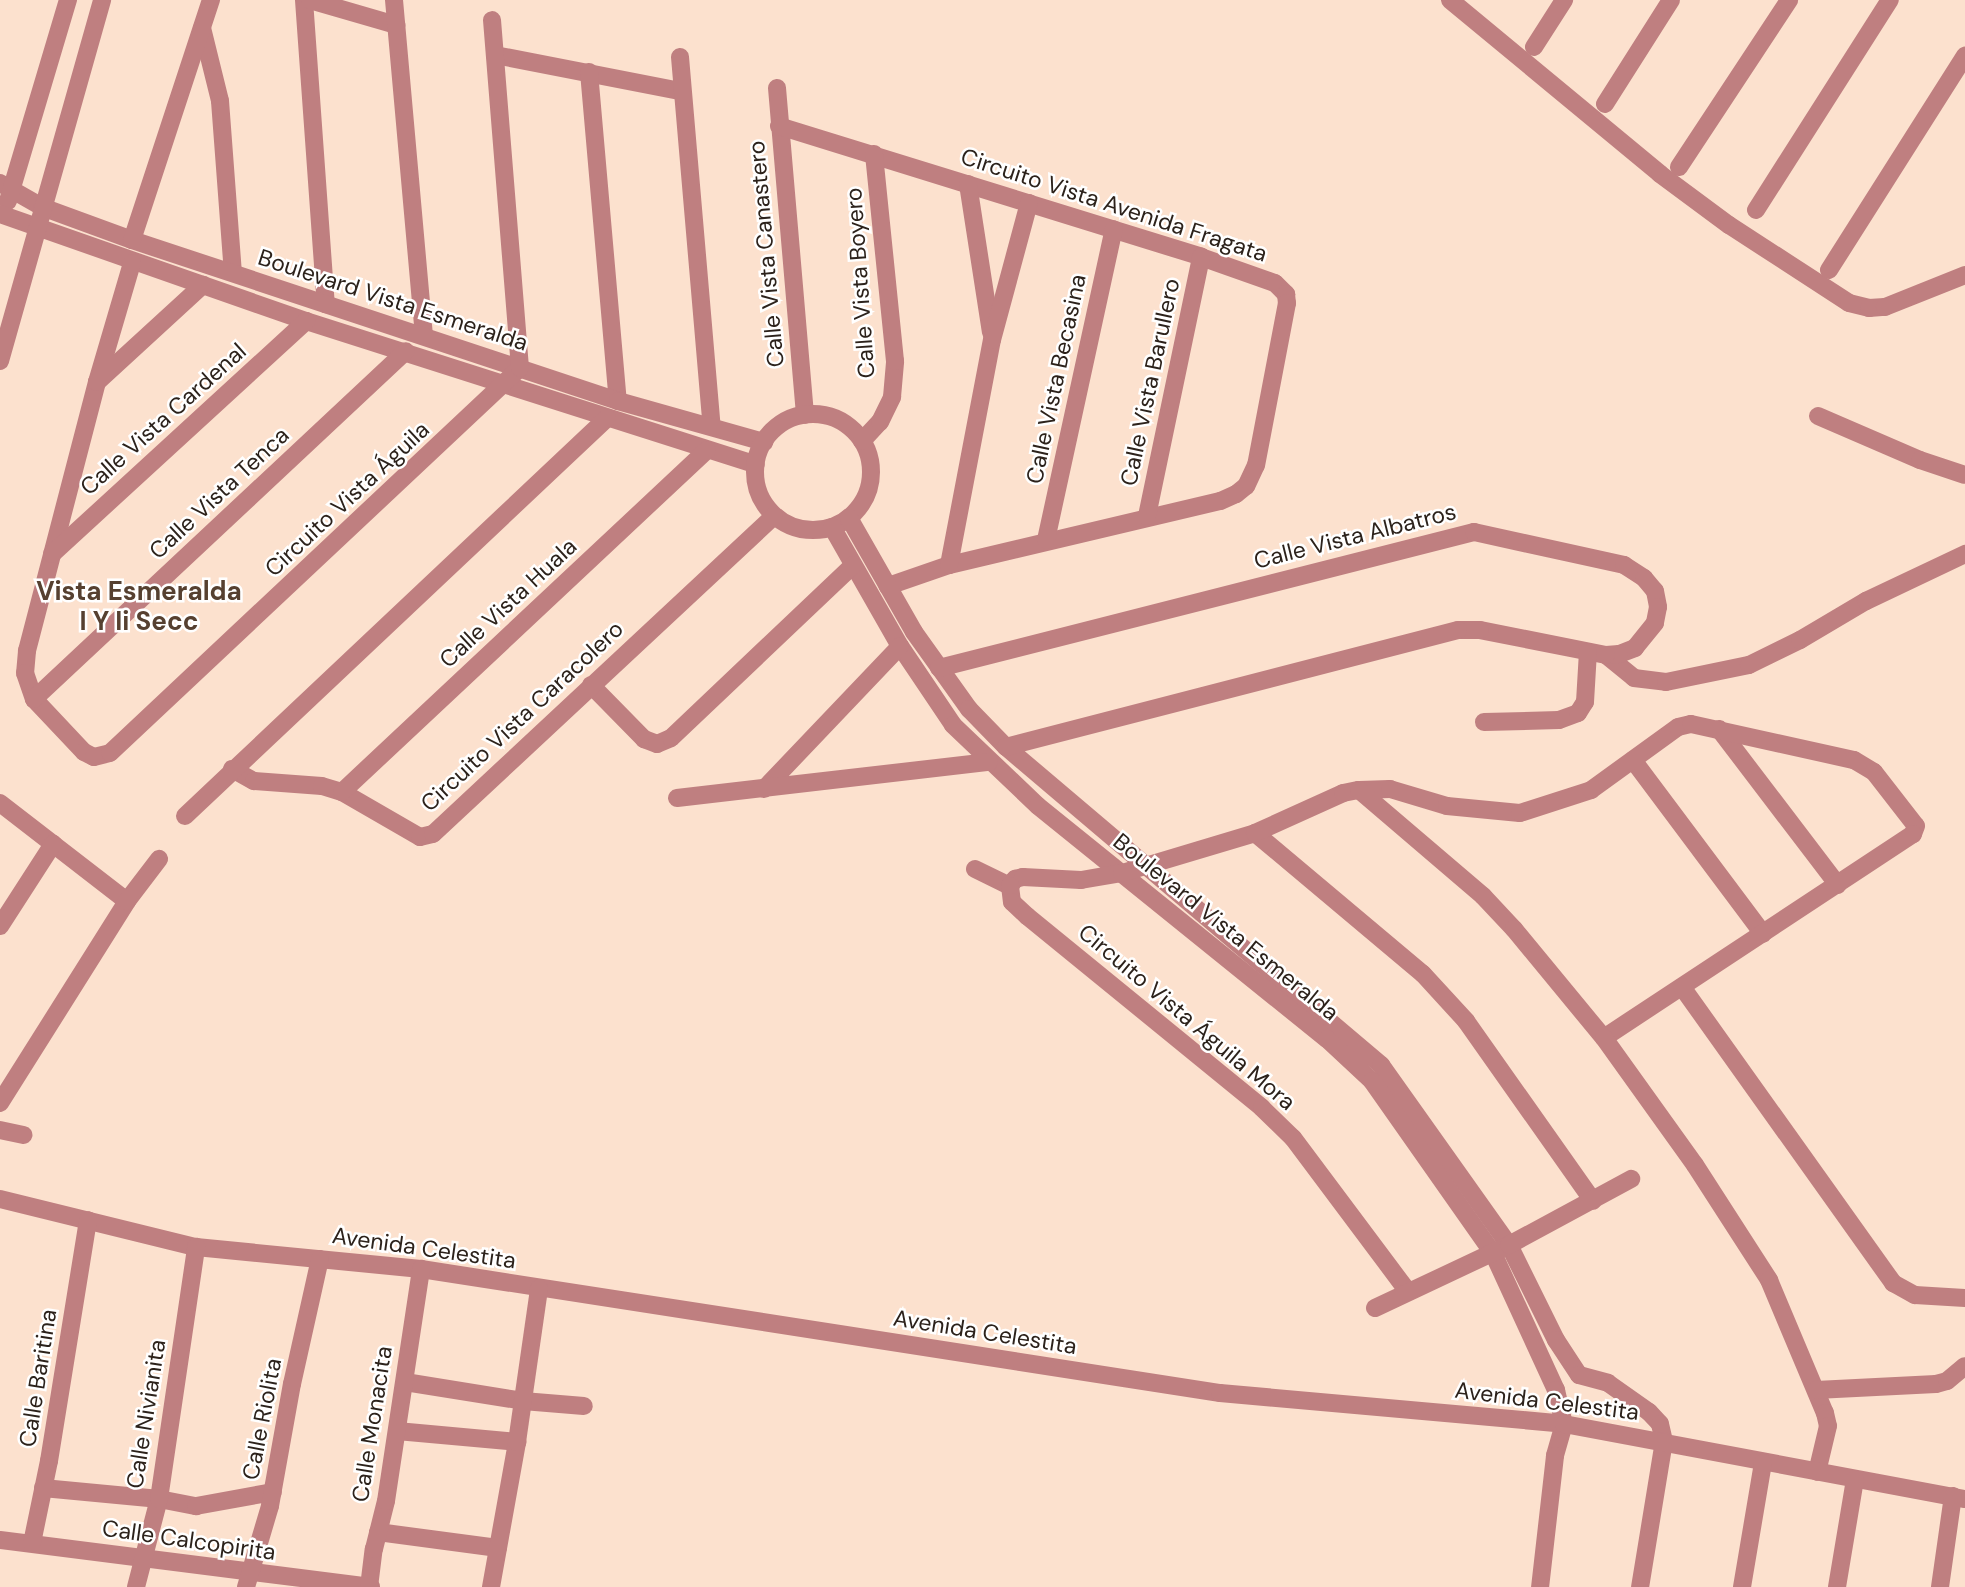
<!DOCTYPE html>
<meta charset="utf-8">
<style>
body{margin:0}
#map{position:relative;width:1965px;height:1587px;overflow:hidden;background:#fce1ce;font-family:"DM Sans",sans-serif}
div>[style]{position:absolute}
.street>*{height:18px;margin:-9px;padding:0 9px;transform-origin:9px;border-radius:9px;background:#bf7f80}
.street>.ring{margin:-9px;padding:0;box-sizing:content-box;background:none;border:18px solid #bf7f80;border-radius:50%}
span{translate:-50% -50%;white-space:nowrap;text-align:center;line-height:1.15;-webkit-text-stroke:5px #fff;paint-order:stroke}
.street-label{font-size:23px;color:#2c221b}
.quarter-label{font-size:26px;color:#564030;font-weight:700}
</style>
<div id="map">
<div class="street">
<div style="left:304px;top:0;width:305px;rotate:85.9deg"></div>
<div style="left:310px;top:0;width:90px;rotate:16.2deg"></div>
<div style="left:394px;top:0;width:336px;rotate:84.9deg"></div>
<div style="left:1450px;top:0;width:273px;rotate:39.6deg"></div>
<div style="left:1660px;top:174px;width:86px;rotate:36.5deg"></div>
<div style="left:1729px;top:225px;width:143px;rotate:33deg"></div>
<div style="left:1849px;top:303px;width:21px;rotate:14deg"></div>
<div style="left:1869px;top:308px;width:16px;rotate:-4deg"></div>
<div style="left:1885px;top:307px;width:86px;rotate:-21.8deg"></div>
<div style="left:202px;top:28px;width:75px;rotate:76.1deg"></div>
<div style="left:220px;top:101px;width:172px;rotate:85.7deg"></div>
<div style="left:1534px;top:47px;width:56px;rotate:-57.4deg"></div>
<div style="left:495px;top:55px;width:189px;rotate:11deg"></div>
<div style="left:680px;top:57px;width:371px;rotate:85.1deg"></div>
<div style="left:589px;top:72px;width:330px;rotate:85deg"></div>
<div style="left:777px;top:88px;width:328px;rotate:85.1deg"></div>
<div style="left:1605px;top:104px;width:123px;rotate:-57.6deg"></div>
<div style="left:779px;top:126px;width:442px;rotate:17.2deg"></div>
<div style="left:1201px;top:257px;width:78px;rotate:19.4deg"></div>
<div style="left:1275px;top:283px;width:16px;rotate:45deg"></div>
<div style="left:1286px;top:294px;width:9px;rotate:84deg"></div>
<div style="left:1287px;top:303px;width:165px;rotate:100.8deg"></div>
<div style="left:1256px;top:465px;width:23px;rotate:115deg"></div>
<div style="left:1246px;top:486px;width:13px;rotate:141deg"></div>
<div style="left:1236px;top:494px;width:17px;rotate:156deg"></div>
<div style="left:1220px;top:501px;width:278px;rotate:166.7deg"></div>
<div style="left:949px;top:565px;width:65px;rotate:161deg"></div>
<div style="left:1679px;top:167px;width:200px;rotate:-56.6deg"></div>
<div style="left:0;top:183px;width:48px;rotate:29.7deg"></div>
<div style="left:42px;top:207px;width:96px;rotate:20.1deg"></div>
<div style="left:132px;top:240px;width:512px;rotate:18.33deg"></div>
<div style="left:618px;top:401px;width:152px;rotate:15.7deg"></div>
<div style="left:968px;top:184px;width:150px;rotate:81.2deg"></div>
<div style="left:8px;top:201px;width:210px;rotate:-73.4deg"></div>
<div style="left:1756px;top:210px;width:249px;rotate:-57.5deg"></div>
<div style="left:0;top:214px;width:324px;rotate:19.3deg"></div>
<div style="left:306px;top:321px;width:472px;rotate:17.7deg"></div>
<div style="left:132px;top:240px;width:253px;rotate:-71.8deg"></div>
<div style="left:132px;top:263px;width:124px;rotate:106.4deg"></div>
<div style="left:97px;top:382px;width:278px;rotate:104.6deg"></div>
<div style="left:27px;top:651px;width:22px;rotate:95deg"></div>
<div style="left:25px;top:673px;width:28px;rotate:71deg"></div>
<div style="left:34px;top:699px;width:73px;rotate:46.7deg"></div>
<div style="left:84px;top:752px;width:11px;rotate:27deg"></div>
<div style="left:94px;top:757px;width:16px;rotate:-14deg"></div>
<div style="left:110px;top:753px;width:562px;rotate:-43.2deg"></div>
<div style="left:520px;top:368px;width:349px;rotate:-94.6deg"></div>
<div style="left:1829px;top:270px;width:254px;rotate:-57.6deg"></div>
<div style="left:0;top:361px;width:375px;rotate:-74.2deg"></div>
<div style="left:97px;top:382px;width:144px;rotate:-42.5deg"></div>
<div class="ring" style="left:755px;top:414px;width:98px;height:98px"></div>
<div style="left:1818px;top:416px;width:111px;rotate:23.3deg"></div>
<div style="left:1920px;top:460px;width:47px;rotate:18.4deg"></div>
<div style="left:862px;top:441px;width:26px;rotate:-47deg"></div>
<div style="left:880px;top:422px;width:28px;rotate:-64deg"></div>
<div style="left:892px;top:397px;width:36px;rotate:-85deg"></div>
<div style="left:895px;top:361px;width:208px;rotate:-95.8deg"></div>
<div style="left:1147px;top:516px;width:265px;rotate:-78.2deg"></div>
<div style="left:849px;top:518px;width:131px;rotate:60.3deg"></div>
<div style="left:914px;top:632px;width:95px;rotate:54.5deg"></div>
<div style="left:969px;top:709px;width:53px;rotate:45.8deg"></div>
<div style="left:1006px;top:747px;width:492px;rotate:40.3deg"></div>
<div style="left:1381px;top:1065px;width:221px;rotate:54.6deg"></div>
<div style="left:1509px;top:1245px;width:106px;rotate:63.7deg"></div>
<div style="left:1556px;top:1340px;width:42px;rotate:56.7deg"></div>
<div style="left:1579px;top:1375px;width:30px;rotate:15deg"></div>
<div style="left:1608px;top:1383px;width:50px;rotate:35.3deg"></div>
<div style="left:1649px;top:1412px;width:16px;rotate:47deg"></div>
<div style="left:1660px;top:1424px;width:17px;rotate:77deg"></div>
<div style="left:1664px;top:1441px;width:148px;rotate:99.3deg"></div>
<div style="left:832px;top:527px;width:137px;rotate:60.3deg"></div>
<div style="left:900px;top:646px;width:95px;rotate:56.1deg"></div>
<div style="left:953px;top:725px;width:117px;rotate:43.6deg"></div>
<div style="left:1038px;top:806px;width:371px;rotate:38.9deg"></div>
<div style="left:1327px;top:1039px;width:62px;rotate:43deg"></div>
<div style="left:1372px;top:1081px;width:210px;rotate:54.9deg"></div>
<div style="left:1493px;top:1253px;width:151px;rotate:65.3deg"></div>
<div style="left:1556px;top:1390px;width:35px;rotate:77deg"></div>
<div style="left:1564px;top:1424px;width:33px;rotate:106deg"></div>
<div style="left:1555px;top:1456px;width:132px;rotate:96.5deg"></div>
<div style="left:1046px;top:540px;width:318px;rotate:-77.7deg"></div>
<div style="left:52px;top:554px;width:345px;rotate:-42.5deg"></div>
<div style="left:949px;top:565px;width:229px;rotate:-79.2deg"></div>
<div style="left:992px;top:340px;width:142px;rotate:-74.9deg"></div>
<div style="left:1606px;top:655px;width:36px;rotate:39deg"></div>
<div style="left:1634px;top:678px;width:32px;rotate:7deg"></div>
<div style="left:1666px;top:682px;width:85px;rotate:-11.6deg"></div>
<div style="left:1749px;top:665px;width:57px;rotate:-26.1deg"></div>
<div style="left:1800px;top:640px;width:77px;rotate:-30.6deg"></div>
<div style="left:1866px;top:601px;width:110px;rotate:-25.4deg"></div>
<div style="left:939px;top:668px;width:552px;rotate:-14.26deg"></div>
<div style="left:1474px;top:532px;width:154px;rotate:12.4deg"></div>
<div style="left:1624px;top:565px;width:24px;rotate:33deg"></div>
<div style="left:1644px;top:578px;width:17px;rotate:50deg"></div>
<div style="left:1655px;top:591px;width:16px;rotate:79deg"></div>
<div style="left:1658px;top:607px;width:16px;rotate:101deg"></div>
<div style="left:1655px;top:623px;width:32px;rotate:129deg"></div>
<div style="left:1635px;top:648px;width:17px;rotate:159deg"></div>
<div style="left:1619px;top:654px;width:13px;rotate:176deg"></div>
<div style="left:1606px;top:655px;width:128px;rotate:-168.8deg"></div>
<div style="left:1480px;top:630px;width:22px;rotate:180deg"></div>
<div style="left:1458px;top:630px;width:467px;rotate:165.5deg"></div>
<div style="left:591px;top:685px;width:76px;rotate:45.5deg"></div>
<div style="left:644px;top:739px;width:14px;rotate:21deg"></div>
<div style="left:657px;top:744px;width:15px;rotate:-23deg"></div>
<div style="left:671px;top:738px;width:251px;rotate:-43.5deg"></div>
<div style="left:34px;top:699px;width:509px;rotate:-43.09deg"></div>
<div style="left:1484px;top:722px;width:75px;rotate:-1.5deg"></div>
<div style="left:1559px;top:720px;width:20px;rotate:-20deg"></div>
<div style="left:1578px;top:713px;width:13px;rotate:-58deg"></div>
<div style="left:1585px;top:702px;width:50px;rotate:-86.6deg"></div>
<div style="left:1719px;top:729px;width:196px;rotate:52.7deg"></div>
<div style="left:1633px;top:760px;width:217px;rotate:53.2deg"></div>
<div style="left:232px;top:769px;width:25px;rotate:29deg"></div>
<div style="left:254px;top:781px;width:68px;rotate:4.2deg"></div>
<div style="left:322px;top:786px;width:21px;rotate:17deg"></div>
<div style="left:342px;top:792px;width:90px;rotate:30deg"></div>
<div style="left:420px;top:837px;width:13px;rotate:-13deg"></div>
<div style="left:433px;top:834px;width:466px;rotate:-43deg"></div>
<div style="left:764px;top:789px;width:197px;rotate:-46.4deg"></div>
<div style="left:1359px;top:790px;width:31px;rotate:-2deg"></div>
<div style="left:1390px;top:789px;width:59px;rotate:16.6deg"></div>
<div style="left:1447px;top:806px;width:73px;rotate:5.5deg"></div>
<div style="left:1520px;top:813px;width:75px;rotate:-17.9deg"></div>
<div style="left:1591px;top:790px;width:107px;rotate:-35.9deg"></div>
<div style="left:1678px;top:727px;width:13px;rotate:-13deg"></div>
<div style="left:1691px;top:724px;width:167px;rotate:12.5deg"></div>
<div style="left:1854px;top:760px;width:23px;rotate:31deg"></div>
<div style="left:1874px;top:772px;width:68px;rotate:52.1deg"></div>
<div style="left:1916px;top:826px;width:9px;rotate:111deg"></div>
<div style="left:1913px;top:834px;width:370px;rotate:146.6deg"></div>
<div style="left:342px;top:792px;width:500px;rotate:-43.14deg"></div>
<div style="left:677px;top:798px;width:314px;rotate:-6.6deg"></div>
<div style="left:0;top:803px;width:160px;rotate:37.7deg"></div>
<div style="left:185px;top:816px;width:580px;rotate:-43.32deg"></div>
<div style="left:1255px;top:833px;width:219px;rotate:40deg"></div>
<div style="left:1423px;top:974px;width:64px;rotate:47.5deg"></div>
<div style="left:1466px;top:1021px;width:220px;rotate:54.8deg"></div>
<div style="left:975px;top:869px;width:39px;rotate:26deg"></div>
<div style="left:1010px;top:886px;width:9px;rotate:-54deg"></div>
<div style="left:1015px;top:879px;width:8px;rotate:-14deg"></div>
<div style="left:1023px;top:877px;width:58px;rotate:3deg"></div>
<div style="left:1081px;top:880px;width:42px;rotate:-9.7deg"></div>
<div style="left:1122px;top:873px;width:139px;rotate:-16.7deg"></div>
<div style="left:1255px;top:833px;width:97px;rotate:-24.4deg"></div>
<div style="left:1343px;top:793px;width:16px;rotate:-11deg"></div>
<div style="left:1359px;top:790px;width:163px;rotate:40.5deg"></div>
<div style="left:1483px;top:896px;width:45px;rotate:46.8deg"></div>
<div style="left:1514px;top:929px;width:141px;rotate:50.5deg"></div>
<div style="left:1604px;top:1038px;width:156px;rotate:54.4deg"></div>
<div style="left:1695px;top:1165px;width:137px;rotate:57.2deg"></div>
<div style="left:1769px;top:1280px;width:144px;rotate:67.2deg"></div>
<div style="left:1825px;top:1413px;width:13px;rotate:77deg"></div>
<div style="left:1828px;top:1426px;width:47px;rotate:103.4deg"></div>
<div style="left:1010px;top:886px;width:16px;rotate:83deg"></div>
<div style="left:1012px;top:902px;width:21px;rotate:43deg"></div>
<div style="left:1027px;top:916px;width:303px;rotate:39.2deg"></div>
<div style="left:1262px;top:1108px;width:43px;rotate:44.1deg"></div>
<div style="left:1293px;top:1138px;width:192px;rotate:53.2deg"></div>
<div style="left:0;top:926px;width:98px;rotate:-57.1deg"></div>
<div style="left:1682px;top:987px;width:364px;rotate:54.5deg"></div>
<div style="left:1893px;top:1283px;width:25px;rotate:29deg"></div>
<div style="left:1915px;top:1295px;width:50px;rotate:3.4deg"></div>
<div style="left:0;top:1103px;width:239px;rotate:-57.8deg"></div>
<div style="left:127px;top:901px;width:53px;rotate:-52.7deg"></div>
<div style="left:0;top:1130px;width:24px;rotate:12deg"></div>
<div style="left:0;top:1199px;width:202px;rotate:13.8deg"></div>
<div style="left:196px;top:1247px;width:226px;rotate:5.6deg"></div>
<div style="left:421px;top:1269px;width:809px;rotate:8.82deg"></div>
<div style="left:1220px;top:1393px;width:345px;rotate:5.1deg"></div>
<div style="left:1564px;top:1424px;width:408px;rotate:10.6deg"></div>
<div style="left:1375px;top:1308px;width:148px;rotate:-25.2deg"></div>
<div style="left:1509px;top:1245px;width:139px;rotate:-28.4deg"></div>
<div style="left:405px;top:1382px;width:120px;rotate:9.1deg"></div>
<div style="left:523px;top:1401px;width:61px;rotate:4.7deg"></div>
<div style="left:1816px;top:1390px;width:120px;rotate:-2.9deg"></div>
<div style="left:1936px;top:1384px;width:11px;rotate:-15deg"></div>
<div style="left:1947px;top:1381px;width:23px;rotate:-40deg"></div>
<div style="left:397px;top:1431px;width:121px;rotate:5.2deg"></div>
<div style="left:43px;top:1488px;width:117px;rotate:5.4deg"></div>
<div style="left:159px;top:1499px;width:38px;rotate:11deg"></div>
<div style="left:196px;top:1506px;width:78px;rotate:-10.3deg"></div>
<div style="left:378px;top:1532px;width:121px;rotate:7.6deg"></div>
<div style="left:0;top:1540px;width:374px;rotate:7.2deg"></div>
<div style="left:32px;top:1543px;width:84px;rotate:-78.3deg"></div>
<div style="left:49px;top:1461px;width:244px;rotate:-80.8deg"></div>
<div style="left:136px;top:1587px;width:91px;rotate:-75.4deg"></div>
<div style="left:159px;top:1499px;width:255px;rotate:-81.6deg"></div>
<div style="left:246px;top:1587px;width:84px;rotate:-73.5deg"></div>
<div style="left:270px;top:1506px;width:124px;rotate:-79.8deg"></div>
<div style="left:292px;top:1384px;width:128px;rotate:-77.4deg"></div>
<div style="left:369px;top:1587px;width:38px;rotate:-83deg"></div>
<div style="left:374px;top:1549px;width:49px;rotate:-76deg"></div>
<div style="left:386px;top:1501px;width:235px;rotate:-81.4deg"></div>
<div style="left:491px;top:1587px;width:147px;rotate:-79.8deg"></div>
<div style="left:517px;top:1442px;width:155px;rotate:-81.8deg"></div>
<div style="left:1742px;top:1587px;width:126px;rotate:-80.4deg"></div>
<div style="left:1837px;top:1587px;width:109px;rotate:-80.5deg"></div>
<div style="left:1940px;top:1587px;width:92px;rotate:-81.9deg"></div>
</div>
<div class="street-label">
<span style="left:1114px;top:205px;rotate:18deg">Circuito Vista Avenida Fragata</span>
<span style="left:766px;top:254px;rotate:-95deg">Calle Vista Canastero</span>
<span style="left:860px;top:283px;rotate:-94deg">Calle Vista Boyero</span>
<span style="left:393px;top:300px;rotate:18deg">Boulevard Vista Esmeralda</span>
<span style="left:1056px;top:379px;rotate:-78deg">Calle Vista Becasina</span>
<span style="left:1150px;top:382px;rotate:-78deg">Calle Vista Barullero</span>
<span style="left:163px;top:419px;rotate:-42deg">Calle Vista Cardenal</span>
<span style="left:219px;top:493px;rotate:-43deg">Calle Vista Tenca</span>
<span style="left:347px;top:499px;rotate:-43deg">Circuito Vista Águila</span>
<span style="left:1355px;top:536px;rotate:-14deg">Calle Vista Albatros</span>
<span style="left:508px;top:603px;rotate:-43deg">Calle Vista Huala</span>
<span style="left:522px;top:716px;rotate:-43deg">Circuito Vista Caracolero</span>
<span style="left:1226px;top:927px;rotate:39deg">Boulevard Vista Esmeralda</span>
<span style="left:1187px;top:1017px;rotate:40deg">Circuito Vista Águila Mora</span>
<span style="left:424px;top:1248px;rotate:8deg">Avenida Celestita</span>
<span style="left:985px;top:1332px;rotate:9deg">Avenida Celestita</span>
<span style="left:38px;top:1378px;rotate:-81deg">Calle Baritina</span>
<span style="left:1547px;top:1401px;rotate:7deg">Avenida Celestita</span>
<span style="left:146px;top:1414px;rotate:-81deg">Calle Nivianita</span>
<span style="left:262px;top:1419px;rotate:-79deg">Calle Riolita</span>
<span style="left:372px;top:1424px;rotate:-81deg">Calle Monacita</span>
<span style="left:189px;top:1540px;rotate:8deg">Calle Calcopirita</span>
</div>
<div class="quarter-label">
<span style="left:139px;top:607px">Vista Esmeralda<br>I Y Ii Secc</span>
</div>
</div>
